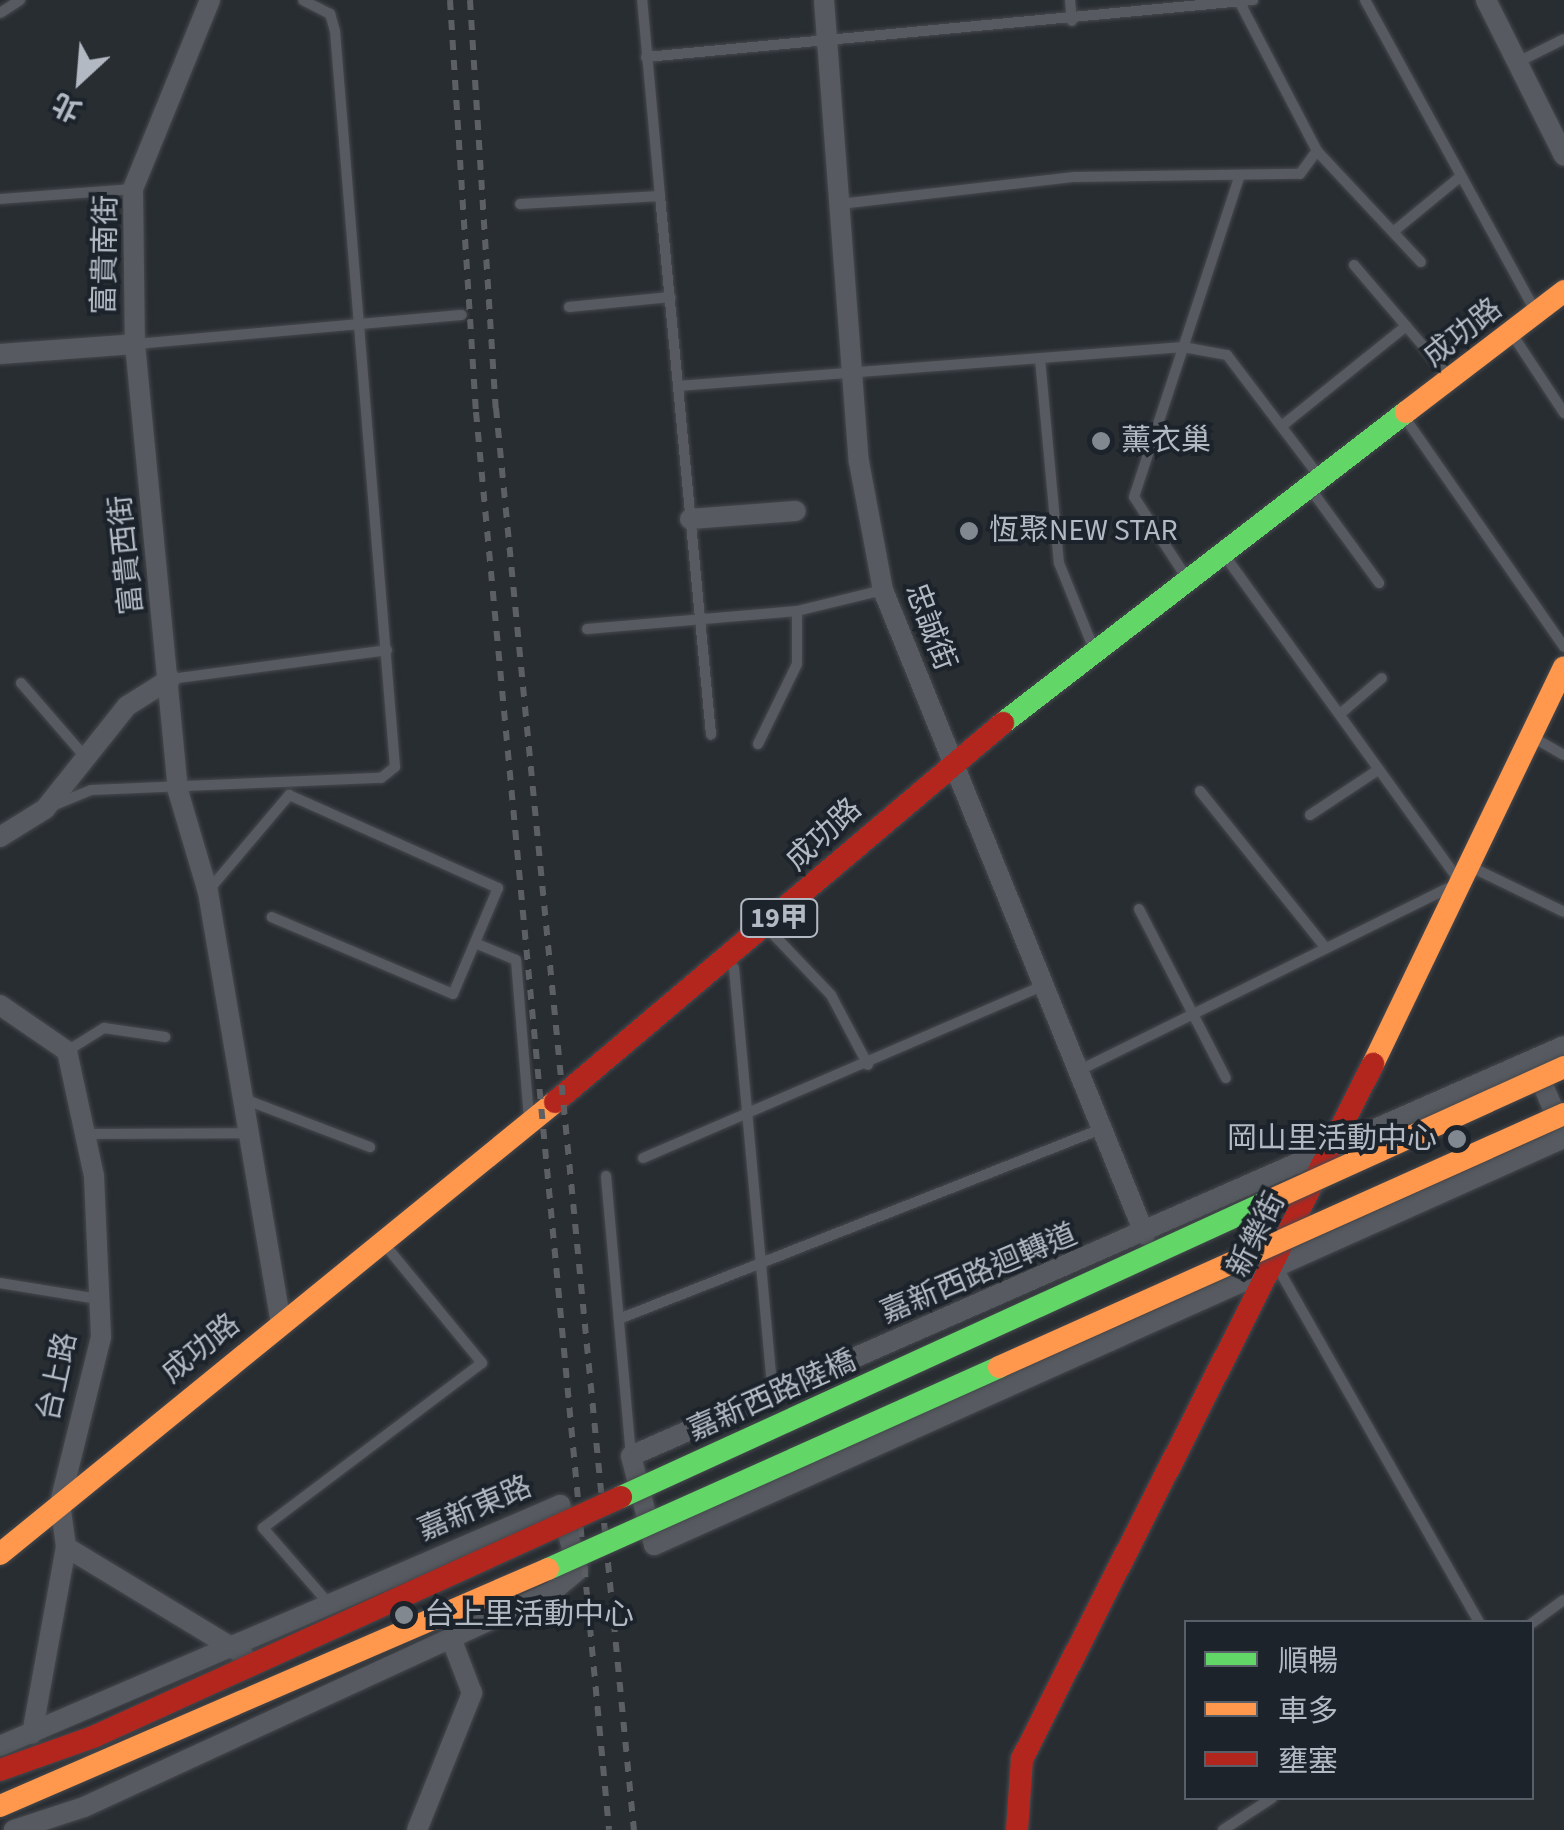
<!DOCTYPE html>
<meta charset="utf-8">
<style>
body{margin:0}
#map{position:relative;width:1564px;height:1830px;overflow:hidden;background:#282d32;font-family:"Source Sans 3","Noto Sans TC",sans-serif}
div>[style]{position:absolute}
.roads{filter:drop-shadow(0 0 2px #46494d) drop-shadow(0 0 2px #46494d)}
.lane>*{height:10px;margin:-5px;padding:0 5px;transform-origin:5px;border-radius:5px;background:#575b61}
.street>*{height:20px;margin:-10px;padding:0 10px;transform-origin:10px;border-radius:10px;background:#575b61}
.fast>*{height:22px;margin:-11px;padding:0 11px;transform-origin:11px;border-radius:11px;background:#63d668}
.slow>*{height:22px;margin:-11px;padding:0 11px;transform-origin:11px;border-radius:11px;background:#ff974d}
.jam>*{height:22px;margin:-11px;padding:0 11px;transform-origin:11px;border-radius:11px;background:#b3261e}
.rail>*{height:6px;margin-top:-3px;transform-origin:0;background:repeating-linear-gradient(90deg,#5c5f64 0 10px,transparent 0 20px)}
.bridges{filter:drop-shadow(0 0 2px #46494d) drop-shadow(0 0 2px #46494d)}
.fast-bridge>*{height:22px;margin:-11px;padding:0 11px;transform-origin:11px;border-radius:11px;background:#63d668}
.slow-bridge>*{height:22px;margin:-11px;padding:0 11px;transform-origin:11px;border-radius:11px;background:#ff974d}
.jam-bridge>*{height:22px;margin:-11px;padding:0 11px;transform-origin:11px;border-radius:11px;background:#b3261e}
.dots>*{width:28px;height:28px;translate:-50% -50%;box-sizing:border-box;border:5px solid #1c232b;border-radius:50%}
span{translate:-50% -50%;white-space:nowrap;text-align:center;line-height:1.15;-webkit-text-stroke:8px #1c232b;paint-order:stroke}
.shield-label span{padding:2px 8px;background:#1c232b;border:2px solid;border-radius:8px;-webkit-text-stroke-width:0}
.shield-label{font-size:28px;color:#b2b9c3;font-weight:700}
.street-label{font-size:30px;color:#b2b9c3}
.poi-label{font-size:30px;color:#b2b9c3}
.left{translate:0 -50%;text-align:left}
.right{translate:-100% -50%;text-align:right}
.legend{position:absolute;left:1184px;top:1620px;width:350px;height:180px;box-sizing:border-box;background:#1c232b;border:2px solid #585f68;margin:0;padding:12px 18px;list-style:none;font-size:30px;color:#b2b9c3}
.legend li{display:flex;align-items:center;gap:20px;height:50px}
.legend b{width:50px;border:2px solid #585f68}
.north{position:absolute;left:30px;top:30px;width:100px;height:100px;-webkit-text-stroke:8px #1c232b;paint-order:stroke;rotate:206deg;font-size:28px;font-weight:700;line-height:40px;text-align:center;color:#b2b9c3}
.north::after{content:'';display:block;margin:auto;width:35px;height:45px;background:#b2b9c3;clip-path:polygon(50% 0,100% 100%,50% 72%,0 100%)}
</style>
<div id="map">
<div class="roads">
<div class="lane">
<div style="left:1070px;top:0;width:21px;rotate:85deg"></div>
<div style="left:1365px;top:0;width:352px;rotate:61.3deg"></div>
<div style="left:1239px;top:1px;width:169px;rotate:62.5deg"></div>
<div style="left:1317px;top:151px;width:152px;rotate:46.9deg"></div>
<div style="left:0;top:13px;width:24px;rotate:-33deg"></div>
<div style="left:646px;top:57px;width:610px;rotate:-5.36deg"></div>
<div style="left:1518px;top:62px;width:51px;rotate:-26.6deg"></div>
<div style="left:660px;top:196px;width:541px;rotate:84.59deg"></div>
<div style="left:0;top:199px;width:132px;rotate:-4.3deg"></div>
<div style="left:520px;top:204px;width:140px;rotate:-3.3deg"></div>
<div style="left:660px;top:196px;width:197px;rotate:-95.2deg"></div>
<div style="left:840px;top:204px;width:236px;rotate:-6.6deg"></div>
<div style="left:1074px;top:177px;width:226px;rotate:-0.8deg"></div>
<div style="left:1300px;top:174px;width:29px;rotate:-54deg"></div>
<div style="left:1393px;top:232px;width:88px;rotate:-39.5deg"></div>
<div style="left:1354px;top:265px;width:145px;rotate:49.5deg"></div>
<div style="left:569px;top:307px;width:102px;rotate:-5.6deg"></div>
<div style="left:1512px;top:334px;width:95px;rotate:56.6deg"></div>
<div style="left:135px;top:344px;width:328px;rotate:-5.1deg"></div>
<div style="left:1040px;top:359px;width:205px;rotate:84.7deg"></div>
<div style="left:1059px;top:563px;width:91px;rotate:68deg"></div>
<div style="left:678px;top:386px;width:507px;rotate:-4.42deg"></div>
<div style="left:1183px;top:347px;width:45px;rotate:10.3deg"></div>
<div style="left:1227px;top:355px;width:152px;rotate:52.8deg"></div>
<div style="left:1405px;top:418px;width:279px;rotate:55.2deg"></div>
<div style="left:1283px;top:425px;width:158px;rotate:-38.8deg"></div>
<div style="left:1312px;top:491px;width:114px;rotate:53.9deg"></div>
<div style="left:1225px;top:556px;width:398px;rotate:54.2deg"></div>
<div style="left:1186px;top:577px;width:95px;rotate:-123deg"></div>
<div style="left:1134px;top:497px;width:339px;rotate:-71.8deg"></div>
<div style="left:587px;top:629px;width:211px;rotate:-4.9deg"></div>
<div style="left:797px;top:611px;width:89px;rotate:-13.7deg"></div>
<div style="left:171px;top:679px;width:218px;rotate:-7.6deg"></div>
<div style="left:21px;top:683px;width:98px;rotate:49.1deg"></div>
<div style="left:1340px;top:714px;width:55px;rotate:-40.6deg"></div>
<div style="left:1536px;top:739px;width:32px;rotate:30deg"></div>
<div style="left:758px;top:744px;width:89px;rotate:-64deg"></div>
<div style="left:797px;top:664px;width:53px;rotate:-90deg"></div>
<div style="left:1200px;top:791px;width:201px;rotate:51.3deg"></div>
<div style="left:52px;top:806px;width:42px;rotate:-22.3deg"></div>
<div style="left:91px;top:790px;width:290px;rotate:-2.4deg"></div>
<div style="left:381px;top:778px;width:18px;rotate:-38deg"></div>
<div style="left:395px;top:767px;width:738px;rotate:-94.66deg"></div>
<div style="left:335px;top:31px;width:18px;rotate:-106deg"></div>
<div style="left:330px;top:14px;width:30px;rotate:-153deg"></div>
<div style="left:1310px;top:815px;width:82px;rotate:-33.5deg"></div>
<div style="left:1471px;top:867px;width:103px;rotate:25.8deg"></div>
<div style="left:208px;top:891px;width:126px;rotate:-49.8deg"></div>
<div style="left:289px;top:795px;width:229px;rotate:24deg"></div>
<div style="left:498px;top:888px;width:115px;rotate:113deg"></div>
<div style="left:453px;top:994px;width:197px;rotate:-157deg"></div>
<div style="left:1139px;top:909px;width:190px;rotate:62.8deg"></div>
<div style="left:772px;top:933px;width:86px;rotate:46.4deg"></div>
<div style="left:831px;top:995px;width:79px;rotate:62.1deg"></div>
<div style="left:475px;top:943px;width:44px;rotate:22.5deg"></div>
<div style="left:516px;top:960px;width:158px;rotate:85.3deg"></div>
<div style="left:734px;top:968px;width:428px;rotate:84.8deg"></div>
<div style="left:67px;top:1051px;width:44px;rotate:-31.9deg"></div>
<div style="left:104px;top:1028px;width:62px;rotate:8.4deg"></div>
<div style="left:1078px;top:1071px;width:413px;rotate:-26.3deg"></div>
<div style="left:244px;top:1099px;width:135px;rotate:20.9deg"></div>
<div style="left:84px;top:1134px;width:165px;rotate:-0.3deg"></div>
<div style="left:643px;top:1158px;width:433px;rotate:-23.3deg"></div>
<div style="left:606px;top:1176px;width:280px;rotate:84.9deg"></div>
<div style="left:1279px;top:1270px;width:405px;rotate:60.4deg"></div>
<div style="left:0;top:1283px;width:99px;rotate:9.3deg"></div>
<div style="left:619px;top:1319px;width:518px;rotate:-21.51deg"></div>
<div style="left:330px;top:1605px;width:102px;rotate:-131deg"></div>
<div style="left:263px;top:1528px;width:274px;rotate:-37deg"></div>
<div style="left:482px;top:1363px;width:151px;rotate:-129.4deg"></div>
<div style="left:1532px;top:1623px;width:39px;rotate:-36deg"></div>
<div style="left:1223px;top:1830px;width:59px;rotate:-33.1deg"></div>
</div>
<div class="street">
<div style="left:210px;top:0;width:204px;rotate:112.2deg"></div>
<div style="left:133px;top:189px;width:155px;rotate:89.3deg"></div>
<div style="left:135px;top:344px;width:449px;rotate:84.5deg"></div>
<div style="left:178px;top:791px;width:105px;rotate:73.5deg"></div>
<div style="left:208px;top:892px;width:437px;rotate:80.4deg"></div>
<div style="left:824px;top:0;width:463px;rotate:85.7deg"></div>
<div style="left:859px;top:462px;width:130px;rotate:79.4deg"></div>
<div style="left:883px;top:590px;width:696px;rotate:67.89deg"></div>
<div style="left:1486px;top:0;width:174px;rotate:63.4deg"></div>
<div style="left:0;top:354px;width:135px;rotate:-4.2deg"></div>
<div style="left:690px;top:519px;width:106px;rotate:-4.3deg"></div>
<div style="left:0;top:837px;width:53px;rotate:-31.9deg"></div>
<div style="left:45px;top:809px;width:132px;rotate:-51.5deg"></div>
<div style="left:127px;top:706px;width:51px;rotate:-32.1deg"></div>
<div style="left:0;top:1005px;width:81px;rotate:34.5deg"></div>
<div style="left:67px;top:1051px;width:128px;rotate:77.8deg"></div>
<div style="left:94px;top:1176px;width:161px;rotate:87.5deg"></div>
<div style="left:101px;top:1337px;width:171px;rotate:103.9deg"></div>
<div style="left:60px;top:1503px;width:44px;rotate:82.2deg"></div>
<div style="left:66px;top:1547px;width:190px;rotate:100.3deg"></div>
<div style="left:1564px;top:1046px;width:1019px;rotate:156.28deg"></div>
<div style="left:631px;top:1456px;width:92px;rotate:75.5deg"></div>
<div style="left:654px;top:1545px;width:997px;rotate:-24.1deg"></div>
<div style="left:1535px;top:1067px;width:65px;rotate:66.6deg"></div>
<div style="left:66px;top:1547px;width:207px;rotate:31.2deg"></div>
<div style="left:0;top:1746px;width:610px;rotate:-23.28deg"></div>
<div style="left:560px;top:1505px;width:67px;rotate:74.5deg"></div>
<div style="left:578px;top:1570px;width:33px;rotate:140deg"></div>
<div style="left:553px;top:1591px;width:516px;rotate:155.27deg"></div>
<div style="left:84px;top:1807px;width:74px;rotate:161.8deg"></div>
<div style="left:417px;top:1830px;width:148px;rotate:-68.1deg"></div>
<div style="left:472px;top:1693px;width:59px;rotate:-110.9deg"></div>
</div>
<div class="fast">
<div style="left:1003px;top:723px;width:509px;rotate:-37.66deg"></div>
</div>
<div class="slow">
<div style="left:1406px;top:412px;width:199px;rotate:-37.4deg"></div>
<div style="left:1373px;top:1064px;width:440px;rotate:-64.3deg"></div>
<div style="left:0;top:1554px;width:716px;rotate:-39.16deg"></div>
</div>
<div class="jam">
<div style="left:555px;top:1102px;width:587px;rotate:-40.23deg"></div>
<div style="left:1017px;top:1830px;width:71px;rotate:-86deg"></div>
<div style="left:1022px;top:1759px;width:779px;rotate:-63.2deg"></div>
</div>
</div>
<div class="rail">
<div style="left:450px;top:0;width:413px;rotate:86.4deg"></div>
<div style="left:476px;top:412px;width:1424px;rotate:84.64deg"></div>
<div style="left:470px;top:0;width:409px;rotate:86.4deg"></div>
<div style="left:496px;top:408px;width:1429px;rotate:84.46deg"></div>
</div>
<div class="bridges">
<div class="fast-bridge">
<div style="left:621px;top:1497px;width:715px;rotate:-24.56deg"></div>
<div style="left:548px;top:1569px;width:494px;rotate:-24.1deg"></div>
</div>
<div class="slow-bridge">
<div style="left:1271px;top:1200px;width:322px;rotate:-24.4deg"></div>
<div style="left:999px;top:1367px;width:619px;rotate:-24.12deg"></div>
<div style="left:0;top:1806px;width:597px;rotate:-23.39deg"></div>
</div>
<div class="jam-bridge">
<div style="left:0;top:1770px;width:99px;rotate:-19.5deg"></div>
<div style="left:93px;top:1737px;width:580px;rotate:-24.44deg"></div>
</div>
</div>
<div class="dots">
<div style="left:1101px;top:441px;background:#828890"></div>
<div style="left:969px;top:531px;background:#828890"></div>
<div style="left:1457px;top:1139px;background:#828890"></div>
<div style="left:404px;top:1615px;background:#828890"></div>
</div>
<div class="shield-label">
<span style="left:779px;top:918px">19甲</span>
</div>
<div class="street-label">
<span style="left:106px;top:255px;rotate:-89deg">富貴南街</span>
<span style="left:1463px;top:333px;rotate:-38deg">成功路</span>
<span style="left:127px;top:555px;rotate:-96deg">富貴西街</span>
<span style="left:930px;top:627px;rotate:69deg">忠誠街</span>
<span style="left:824px;top:835px;rotate:-43deg">成功路</span>
<span style="left:1257px;top:1235px;rotate:-63deg">新樂街</span>
<span style="left:979px;top:1274px;rotate:-23deg">嘉新西路迴轉道</span>
<span style="left:201px;top:1349px;rotate:-39deg">成功路</span>
<span style="left:58px;top:1377px;rotate:-78deg">台上路</span>
<span style="left:772px;top:1396px;rotate:-24deg">嘉新西路陸橋</span>
<span style="left:475px;top:1509px;rotate:-23deg">嘉新東路</span>
</div>
<div class="poi-label">
<span class="left" style="left:1121px;top:441px">薰衣巢</span>
<span class="left" style="left:989px;top:531px">恆聚NEW STAR</span>
<span class="right" style="left:1437px;top:1139px">岡山里活動中心</span>
<span class="left" style="left:424px;top:1615px">台上里活動中心</span>
</div>
<ul class="legend">
<li><b style="height:12px;background:#63d668"></b>順暢</li>
<li><b style="height:12px;background:#ff974d"></b>車多</li>
<li><b style="height:12px;background:#b3261e"></b>壅塞</li>
</ul>
<div class="north">北</div>
</div>
